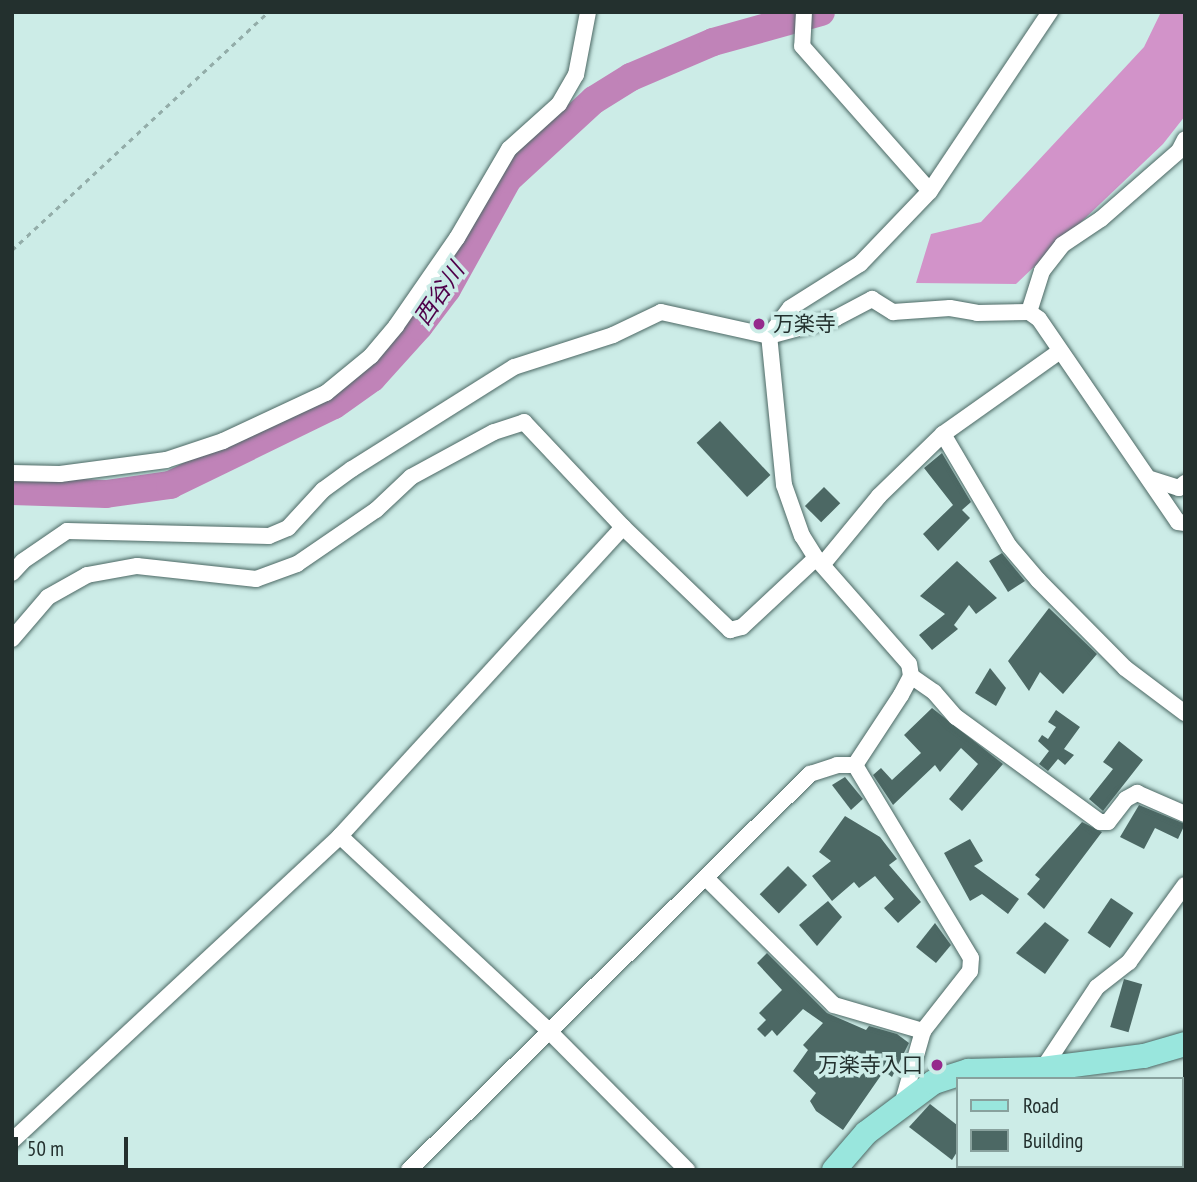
<!DOCTYPE html>
<meta charset="utf-8">
<style>
body{margin:0}
#map{position:relative;width:1197px;height:1182px;overflow:hidden;background:#ccece7;font-family:"PT Sans Narrow","Noto Sans JP",sans-serif}
div>[style]{position:absolute}
.forest>*{inset:0;background:#d293c9}
.river>*{height:28px;margin:-14px;padding:0 14px;transform-origin:14px;border-radius:14px;background:#c083b8}
.building>*{inset:0;background:#4c6864;transform-origin:0 0}
.path>*{height:2.5px;margin-top:-1.25px;transform-origin:0;background:repeating-linear-gradient(90deg,#93ada9 0 5px,transparent 0 10px)}
.roads{filter:drop-shadow(0 0 2px #4c6864) drop-shadow(0 0 2px #4c6864)}
.minor>*{height:16px;margin:-8px;padding:0 8px;transform-origin:8px;border-radius:8px;background:#fff}
.primary>*{height:24px;margin:-12px;padding:0 12px;transform-origin:12px;border-radius:12px;background:#99e6dd}
.dots>*{width:19px;height:19px;translate:-50% -50%;box-sizing:border-box;border:4px solid #ccece7;border-radius:50%}
span{translate:-50% -50%;white-space:nowrap;text-align:center;line-height:1.15;-webkit-text-stroke:7px #ccece7;paint-order:stroke}
.poi-label{font-size:21px;color:#23302e}
.left{translate:0 -50%;text-align:left}
.right{translate:-100% -50%;text-align:right}
.water-label{font-size:23px;color:#4e0049;font-style:italic}
.frame{position:absolute;inset:0;border:14px solid #23302e;pointer-events:none}
.legend{position:absolute;left:956px;top:1077px;width:228px;height:91px;box-sizing:border-box;background:#ccece7;border:2px solid #88a19d;margin:0;padding:9px 12px;list-style:none;font-size:21px;color:#23302e}
.legend li{display:flex;align-items:center;gap:14px;height:35px}
.legend b{width:35px;border:2px solid #88a19d}
.scale{position:absolute;left:14px;top:1137px;width:114px;height:32px;box-sizing:border-box;border:4px solid #23302e;border-top:0;padding-left:9px;font-size:21px;line-height:24px;white-space:nowrap;color:#23302e;-webkit-text-stroke:5px #ccece7;paint-order:stroke}
</style>
<div id="map">
<div class="forest">
<div style="clip-path:polygon(1161px 12px,1185px 12px,1185px 116px,1163px 144px,1016px 284px,916px 283px,931px 234px,981px 222px,1144px 47px)"></div>
</div>
<div class="river">
<div style="left:12px;top:491px;width:94px;rotate:1.8deg"></div>
<div style="left:106px;top:494px;width:65px;rotate:-8deg"></div>
<div style="left:170px;top:485px;width:182px;rotate:-26deg"></div>
<div style="left:334px;top:405px;width:47px;rotate:-35.4deg"></div>
<div style="left:372px;top:378px;width:70px;rotate:-47.9deg"></div>
<div style="left:419px;top:326px;width:46px;rotate:-52.9deg"></div>
<div style="left:447px;top:289px;width:126px;rotate:-61deg"></div>
<div style="left:508px;top:179px;width:117px;rotate:-42.6deg"></div>
<div style="left:594px;top:100px;width:44px;rotate:-31.9deg"></div>
<div style="left:631px;top:77px;width:89px;rotate:-23.1deg"></div>
<div style="left:713px;top:42px;width:112px;rotate:-15.5deg"></div>
</div>
<div class="building">
<div style="left:720px;top:421px;width:74px;height:32px;rotate:47deg"></div>
<div style="clip-path:polygon(942px 453px,971px 502px,962px 510px,970px 518px,938px 551px,923px 534px,953px 505px,924px 468px)"></div>
<div style="left:824px;top:487px;width:23px;height:27px;rotate:45deg"></div>
<div style="clip-path:polygon(1002px 553px,1025px 581px,1008px 592px,989px 561px)"></div>
<div style="clip-path:polygon(957px 561px,997px 598px,976px 614px,969px 605px,954px 625px,958px 629px,932px 650px,919px 635px,945px 614px,920px 596px)"></div>
<div style="clip-path:polygon(1049px 608px,1097px 654px,1063px 694px,1040px 672px,1029px 691px,1008px 661px)"></div>
<div style="clip-path:polygon(990px 668px,1006px 688px,996px 706px,975px 693px)"></div>
<div style="clip-path:polygon(932px 708px,1003px 764px,962px 811px,949px 799px,978px 764px,961px 748px,940px 772px,935px 765px,893px 805px,873px 775px,881px 768px,892px 780px,921px 753px,904px 735px)"></div>
<div style="clip-path:polygon(1056px 710px,1080px 727px,1064px 749px,1074px 755px,1065px 765px,1058px 759px,1048px 771px,1039px 764px,1049px 751px,1038px 741px,1042px 735px,1048px 739px,1056px 727px,1048px 722px)"></div>
<div style="clip-path:polygon(1119px 741px,1143px 760px,1103px 811px,1089px 799px,1113px 769px,1103px 762px)"></div>
<div style="clip-path:polygon(845px 777px,863px 799px,851px 810px,832px 785px)"></div>
<div style="clip-path:polygon(1139px 805px,1185px 824px,1178px 839px,1155px 828px,1144px 849px,1120px 837px)"></div>
<div style="clip-path:polygon(845px 816px,880px 837px,897px 859px,889px 865px,921px 902px,898px 923px,884px 908px,894px 899px,875px 876px,859px 888px,854px 882px,832px 901px,812px 876px,831px 861px,819px 852px)"></div>
<div style="clip-path:polygon(1082px 822px,1102px 832px,1044px 909px,1027px 894px,1040px 879px,1035px 875px)"></div>
<div style="clip-path:polygon(970px 839px,983px 861px,974px 866px,1019px 899px,1008px 914px,982px 894px,970px 901px,944px 853px)"></div>
<div style="left:788px;top:866px;width:27px;height:40px;rotate:45deg"></div>
<div style="left:1111px;top:898px;width:27px;height:42px;rotate:34deg"></div>
<div style="clip-path:polygon(828px 901px,842px 917px,817px 946px,799px 925px)"></div>
<div style="clip-path:polygon(1045px 922px,1069px 940px,1045px 974px,1016px 953px)"></div>
<div style="clip-path:polygon(935px 923px,951px 945px,936px 963px,916px 947px)"></div>
<div style="clip-path:polygon(767px 953px,827px 1013px,866px 1030px,869px 1026px,897px 1034px,909px 1043px,892px 1077px,884px 1071px,843px 1130px,816px 1111px,810px 1101px,816px 1093px,793px 1071px,808px 1050px,803px 1045px,823px 1023px,803px 1009px,777px 1036px,772px 1030px,765px 1037px,757px 1029px,766px 1020px,759px 1013px,782px 990px,757px 963px)"></div>
<div style="left:1124px;top:979px;width:19px;height:50px;rotate:16deg"></div>
<div style="clip-path:polygon(930px 1104px,957px 1125px,957px 1152px,952px 1160px,909px 1127px)"></div>
</div>
<div class="path">
<div style="left:12px;top:250px;width:350px;rotate:-42.9deg"></div>
</div>
<div class="roads">
<div class="minor">
<div style="left:804px;top:12px;width:34px;rotate:93deg"></div>
<div style="left:802px;top:46px;width:193px;rotate:48.6deg"></div>
<div style="left:1029px;top:312px;width:43px;rotate:-72.4deg"></div>
<div style="left:1042px;top:271px;width:33px;rotate:-52deg"></div>
<div style="left:1062px;top:245px;width:47px;rotate:-33.7deg"></div>
<div style="left:1101px;top:219px;width:103px;rotate:-41.1deg"></div>
<div style="left:1179px;top:151px;width:13px;rotate:-63deg"></div>
<div style="left:943px;top:434px;width:130px;rotate:59.5deg"></div>
<div style="left:1009px;top:546px;width:45px;rotate:49.5deg"></div>
<div style="left:1038px;top:580px;width:124px;rotate:45.3deg"></div>
<div style="left:1125px;top:668px;width:75px;rotate:36.9deg"></div>
<div style="left:12px;top:473px;width:48px;rotate:1.2deg"></div>
<div style="left:60px;top:474px;width:107px;rotate:-7.5deg"></div>
<div style="left:166px;top:460px;width:60px;rotate:-18.4deg"></div>
<div style="left:223px;top:441px;width:114px;rotate:-25deg"></div>
<div style="left:326px;top:393px;width:58px;rotate:-39.4deg"></div>
<div style="left:371px;top:356px;width:39px;rotate:-50deg"></div>
<div style="left:396px;top:326px;width:107px;rotate:-55.3deg"></div>
<div style="left:457px;top:238px;width:103px;rotate:-59.7deg"></div>
<div style="left:509px;top:149px;width:67px;rotate:-42deg"></div>
<div style="left:559px;top:104px;width:34px;rotate:-60deg"></div>
<div style="left:576px;top:75px;width:64px;rotate:-79.2deg"></div>
<div style="left:1151px;top:479px;width:29px;rotate:18deg"></div>
<div style="left:1179px;top:488px;width:8px;rotate:-40deg"></div>
<div style="left:823px;top:564px;width:88px;rotate:-50.5deg"></div>
<div style="left:879px;top:496px;width:89px;rotate:-44.1deg"></div>
<div style="left:943px;top:434px;width:142px;rotate:-35.3deg"></div>
<div style="left:12px;top:573px;width:16px;rotate:-47deg"></div>
<div style="left:23px;top:561px;width:53px;rotate:-34.3deg"></div>
<div style="left:67px;top:531px;width:202px;rotate:1.4deg"></div>
<div style="left:269px;top:536px;width:21px;rotate:-23deg"></div>
<div style="left:288px;top:528px;width:52px;rotate:-47.4deg"></div>
<div style="left:323px;top:490px;width:36px;rotate:-36deg"></div>
<div style="left:352px;top:469px;width:191px;rotate:-32.2deg"></div>
<div style="left:514px;top:367px;width:104px;rotate:-17.9deg"></div>
<div style="left:613px;top:335px;width:53px;rotate:-25.6deg"></div>
<div style="left:661px;top:312px;width:111px;rotate:12.5deg"></div>
<div style="left:769px;top:336px;width:69px;rotate:-15deg"></div>
<div style="left:836px;top:318px;width:41px;rotate:-27.8deg"></div>
<div style="left:872px;top:299px;width:25px;rotate:32deg"></div>
<div style="left:893px;top:312px;width:57px;rotate:-4deg"></div>
<div style="left:950px;top:308px;width:27px;rotate:10deg"></div>
<div style="left:977px;top:313px;width:52px;rotate:-1.1deg"></div>
<div style="left:1029px;top:312px;width:12px;rotate:35deg"></div>
<div style="left:1039px;top:319px;width:246px;rotate:55.6deg"></div>
<div style="left:1178px;top:522px;width:7px;rotate:8deg"></div>
<div style="left:12px;top:639px;width:55px;rotate:-49.4deg"></div>
<div style="left:48px;top:597px;width:45px;rotate:-29.4deg"></div>
<div style="left:87px;top:575px;width:51px;rotate:-10.2deg"></div>
<div style="left:137px;top:566px;width:120px;rotate:6.2deg"></div>
<div style="left:256px;top:579px;width:44px;rotate:-20.1deg"></div>
<div style="left:297px;top:564px;width:96px;rotate:-34.4deg"></div>
<div style="left:376px;top:510px;width:48px;rotate:-43.3deg"></div>
<div style="left:411px;top:477px;width:94px;rotate:-28.5deg"></div>
<div style="left:494px;top:432px;width:32px;rotate:-18deg"></div>
<div style="left:524px;top:422px;width:144px;rotate:46.7deg"></div>
<div style="left:623px;top:527px;width:149px;rotate:43.9deg"></div>
<div style="left:730px;top:630px;width:12px;rotate:-14deg"></div>
<div style="left:742px;top:627px;width:101px;rotate:-43deg"></div>
<div style="left:911px;top:676px;width:28px;rotate:35deg"></div>
<div style="left:934px;top:692px;width:33px;rotate:49deg"></div>
<div style="left:956px;top:717px;width:178px;rotate:36.1deg"></div>
<div style="left:1100px;top:822px;width:8px"></div>
<div style="left:1108px;top:822px;width:29px;rotate:-52deg"></div>
<div style="left:1126px;top:799px;width:13px;rotate:-29deg"></div>
<div style="left:1137px;top:793px;width:52px;rotate:23.6deg"></div>
<div style="left:855px;top:765px;width:84px;rotate:-56.7deg"></div>
<div style="left:901px;top:695px;width:21px;rotate:-62deg"></div>
<div style="left:911px;top:676px;width:12px;rotate:-99deg"></div>
<div style="left:909px;top:664px;width:141px;rotate:-131.3deg"></div>
<div style="left:816px;top:558px;width:26px;rotate:-122deg"></div>
<div style="left:802px;top:536px;width:54px;rotate:-109.4deg"></div>
<div style="left:784px;top:485px;width:150px;rotate:-95.7deg"></div>
<div style="left:769px;top:336px;width:35px;rotate:-53deg"></div>
<div style="left:790px;top:308px;width:83px;rotate:-32.2deg"></div>
<div style="left:860px;top:264px;width:101px;rotate:-46.2deg"></div>
<div style="left:930px;top:191px;width:216px;rotate:-56.2deg"></div>
<div style="left:855px;top:765px;width:225px;rotate:59deg"></div>
<div style="left:971px;top:958px;width:13px;rotate:94deg"></div>
<div style="left:970px;top:971px;width:76px;rotate:128.1deg"></div>
<div style="left:923px;top:1031px;width:73px;rotate:105.9deg"></div>
<div style="left:340px;top:836px;width:286px;rotate:43deg"></div>
<div style="left:549px;top:1031px;width:196px;rotate:45.2deg"></div>
<div style="left:706px;top:878px;width:180px;rotate:44.8deg"></div>
<div style="left:834px;top:1005px;width:93px;rotate:16.3deg"></div>
<div style="left:1040px;top:1073px;width:103px;rotate:-56.5deg"></div>
<div style="left:1097px;top:987px;width:41px;rotate:-38deg"></div>
<div style="left:1129px;top:962px;width:95px;rotate:-54deg"></div>
<div style="left:12px;top:1141px;width:448px;rotate:-42.9deg"></div>
<div style="left:340px;top:836px;width:419px;rotate:-47.5deg"></div>
<div style="left:409px;top:1170px;width:564px;rotate:-44.64deg"></div>
<div style="left:810px;top:774px;width:28px;rotate:-18deg"></div>
<div style="left:837px;top:765px;width:18px"></div>
<div style="left:977px;top:1170px;width:4px;rotate:-63deg"></div>
</div>
<div class="primary">
<div style="left:834px;top:1170px;width:49px;rotate:-49.1deg"></div>
<div style="left:866px;top:1133px;width:85px;rotate:-36.9deg"></div>
<div style="left:934px;top:1082px;width:36px;rotate:-18deg"></div>
<div style="left:968px;top:1071px;width:74px;rotate:-1.5deg"></div>
<div style="left:1042px;top:1069px;width:103px;rotate:-7.3deg"></div>
<div style="left:1144px;top:1056px;width:43px;rotate:-16.3deg"></div>
</div>
</div>
<div class="dots">
<div style="left:759px;top:324px;background:#952a8c"></div>
<div style="left:937px;top:1065px;background:#952a8c"></div>
</div>
<div class="poi-label">
<span class="left" style="left:773px;top:324px">万楽寺</span>
<span class="right" style="left:923px;top:1065px">万楽寺入口</span>
</div>
<div class="water-label">
<span style="left:439px;top:294px;rotate:-56deg">西谷川</span>
</div>
<div class="frame"></div>
<ul class="legend">
<li><b style="height:9px;background:#99e6dd"></b>Road</li>
<li><b style="height:19px;background:#4c6864"></b>Building</li>
</ul>
<div class="scale">50 m</div>
</div>
